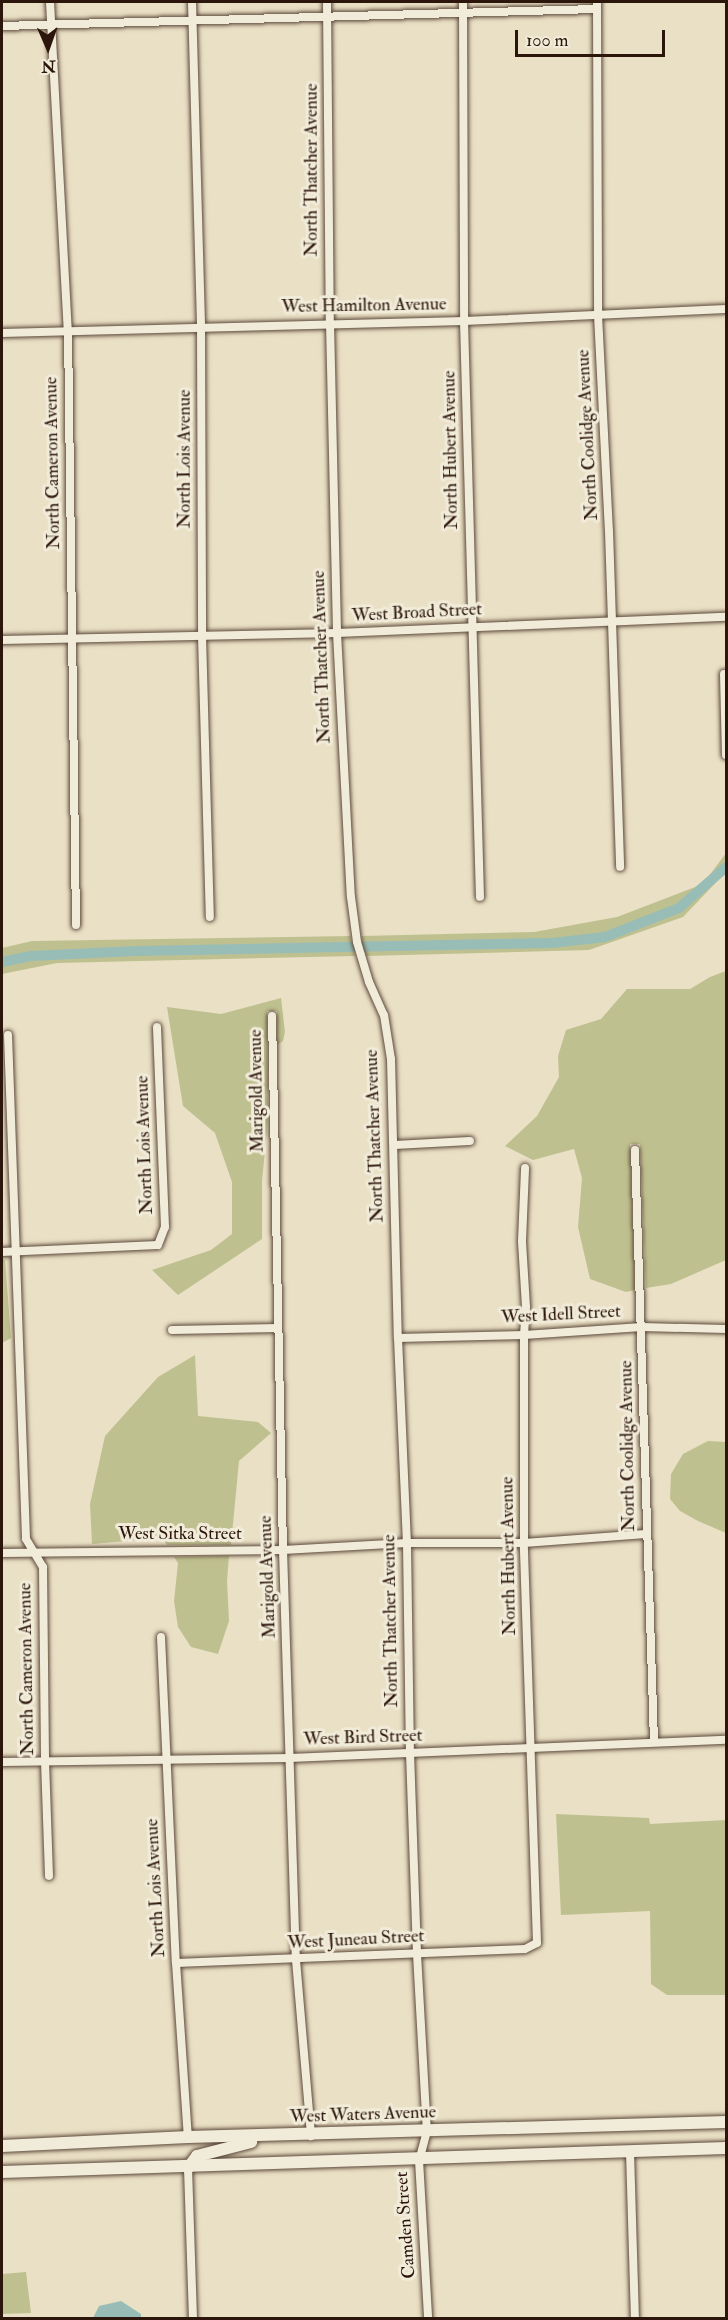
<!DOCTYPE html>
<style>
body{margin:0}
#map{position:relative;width:728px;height:2320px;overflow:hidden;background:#eae0c5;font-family:"IM FELL Double Pica",serif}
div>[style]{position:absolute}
.green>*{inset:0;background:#bfc08f}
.water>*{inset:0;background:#98bdb7}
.canal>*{height:10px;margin:-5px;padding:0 5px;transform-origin:5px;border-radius:5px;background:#98bdb7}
.roads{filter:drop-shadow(0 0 2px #5c483a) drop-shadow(0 0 2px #5c483a)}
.minor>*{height:8px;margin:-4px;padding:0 4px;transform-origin:4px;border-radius:4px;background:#f1ebd9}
.secondary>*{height:12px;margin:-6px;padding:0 6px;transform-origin:6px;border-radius:6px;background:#f1ebd9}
span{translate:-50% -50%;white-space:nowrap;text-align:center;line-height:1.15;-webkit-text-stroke:6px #f1ebd9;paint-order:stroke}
.street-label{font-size:18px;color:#2c160b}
.frame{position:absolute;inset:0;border:3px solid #2c160b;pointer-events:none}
.north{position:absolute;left:18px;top:18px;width:60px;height:60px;-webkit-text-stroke:4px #f1ebd9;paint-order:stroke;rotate:178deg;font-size:16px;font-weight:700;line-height:24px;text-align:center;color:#2c160b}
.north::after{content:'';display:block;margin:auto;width:21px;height:27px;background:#2c160b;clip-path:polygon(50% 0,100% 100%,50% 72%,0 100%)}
.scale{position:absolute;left:515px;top:30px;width:150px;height:27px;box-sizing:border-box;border:3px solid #2c160b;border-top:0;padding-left:8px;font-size:18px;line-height:21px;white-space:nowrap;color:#2c160b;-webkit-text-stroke:4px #f1ebd9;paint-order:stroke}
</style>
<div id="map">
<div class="green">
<div style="clip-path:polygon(726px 853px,726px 872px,683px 917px,589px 950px,366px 956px,361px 936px,534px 932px,617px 917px,703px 884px)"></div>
<div style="clip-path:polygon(350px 936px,355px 956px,57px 963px,2px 974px,2px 948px,32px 941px)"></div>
<div style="clip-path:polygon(726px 971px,726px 1260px,671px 1284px,646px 1288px,640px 1144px,630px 1144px,635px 1290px,626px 1292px,590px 1279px,578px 1227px,582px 1178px,574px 1149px,533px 1160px,505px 1146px,537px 1116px,559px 1077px,558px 1056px,566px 1030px,601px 1019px,627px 989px,690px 989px,710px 977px)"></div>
<div style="clip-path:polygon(281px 998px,285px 1032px,283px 1041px,277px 1045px,277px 1011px,267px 1011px,268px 1119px,262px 1181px,262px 1239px,178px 1295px,152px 1270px,211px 1250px,232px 1234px,232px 1182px,215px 1133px,183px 1106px,167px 1007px,221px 1014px)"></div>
<div style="clip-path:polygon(2px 1259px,5px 1260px,11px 1338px,2px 1343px)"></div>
<div style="clip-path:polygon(195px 1355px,198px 1416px,258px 1422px,271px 1433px,239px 1461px,231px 1545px,167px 1545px,162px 1538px,92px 1544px,90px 1504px,105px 1436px,158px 1377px)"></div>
<div style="clip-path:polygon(708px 1441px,726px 1442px,726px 1533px,698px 1521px,680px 1511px,670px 1499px,671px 1474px,683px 1454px)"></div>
<div style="clip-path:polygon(229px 1556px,227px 1581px,229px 1621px,218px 1654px,191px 1647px,178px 1627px,174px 1601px,178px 1563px,174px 1557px)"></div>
<div style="clip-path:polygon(556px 1814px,649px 1818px,650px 1824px,726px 1820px,726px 1995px,667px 1995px,651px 1984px,650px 1911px,561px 1915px)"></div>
<div style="clip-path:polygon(26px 2272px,31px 2313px,2px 2314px,2px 2274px)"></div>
</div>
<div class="water">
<div style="clip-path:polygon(121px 2301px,141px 2314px,141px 2318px,93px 2318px,99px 2306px)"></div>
</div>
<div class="canal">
<div style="left:2px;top:962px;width:30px;rotate:-12deg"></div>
<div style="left:31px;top:956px;width:105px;rotate:-2.7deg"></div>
<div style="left:136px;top:951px;width:416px;rotate:-1.1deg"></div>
<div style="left:552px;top:943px;width:53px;rotate:-6.5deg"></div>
<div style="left:605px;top:937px;width:79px;rotate:-21.4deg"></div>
<div style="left:679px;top:908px;width:62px;rotate:-41.1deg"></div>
</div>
<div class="roads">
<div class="minor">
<div style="left:50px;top:2px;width:328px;rotate:86.9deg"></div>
<div style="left:68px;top:330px;width:595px;rotate:89.23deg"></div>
<div style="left:192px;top:2px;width:325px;rotate:88.4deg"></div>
<div style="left:201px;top:327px;width:309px;rotate:89.8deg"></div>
<div style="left:202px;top:636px;width:281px;rotate:88.4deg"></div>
<div style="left:327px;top:2px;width:321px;rotate:89.5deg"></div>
<div style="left:330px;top:323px;width:310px;rotate:88.7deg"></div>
<div style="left:337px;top:633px;width:264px;rotate:87deg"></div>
<div style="left:351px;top:897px;width:45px;rotate:82.4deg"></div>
<div style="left:357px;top:942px;width:42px;rotate:73.3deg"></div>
<div style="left:369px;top:982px;width:36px;rotate:66deg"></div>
<div style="left:384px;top:1015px;width:45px;rotate:81deg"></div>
<div style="left:391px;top:1059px;width:279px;rotate:88.6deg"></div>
<div style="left:398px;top:1338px;width:205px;rotate:87.5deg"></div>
<div style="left:407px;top:1543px;width:210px;rotate:89.2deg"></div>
<div style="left:410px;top:1753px;width:201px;rotate:88deg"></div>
<div style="left:417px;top:1954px;width:177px;rotate:86.8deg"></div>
<div style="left:427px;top:2131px;width:30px;rotate:105deg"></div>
<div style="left:419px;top:2160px;width:158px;rotate:86.7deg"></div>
<div style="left:463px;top:2px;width:319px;rotate:89.8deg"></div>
<div style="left:464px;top:321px;width:576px;rotate:88.41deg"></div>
<div style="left:597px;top:2px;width:313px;rotate:89.8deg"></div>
<div style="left:598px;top:315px;width:216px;rotate:87.1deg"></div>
<div style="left:609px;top:531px;width:336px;rotate:88.1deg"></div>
<div style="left:2px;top:26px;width:595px;rotate:-1.64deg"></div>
<div style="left:2px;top:333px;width:462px;rotate:-1.5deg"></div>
<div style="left:464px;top:321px;width:262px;rotate:-2.6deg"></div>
<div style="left:2px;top:640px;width:335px;rotate:-1.2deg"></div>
<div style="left:337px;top:633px;width:389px;rotate:-2.4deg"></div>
<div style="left:724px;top:674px;width:81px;rotate:88.6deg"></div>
<div style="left:272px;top:1016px;width:534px;rotate:88.82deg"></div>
<div style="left:283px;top:1550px;width:410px;rotate:88.2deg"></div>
<div style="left:296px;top:1960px;width:177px;rotate:85.1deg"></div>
<div style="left:8px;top:1035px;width:504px;rotate:87.95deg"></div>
<div style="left:26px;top:1539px;width:33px;rotate:59deg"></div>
<div style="left:43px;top:1567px;width:194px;rotate:89.4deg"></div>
<div style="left:45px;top:1761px;width:115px;rotate:88deg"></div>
<div style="left:394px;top:1145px;width:76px;rotate:-3deg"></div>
<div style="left:635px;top:1150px;width:591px;rotate:88.16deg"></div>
<div style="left:2px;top:1252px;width:156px;rotate:-2.6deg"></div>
<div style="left:158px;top:1245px;width:19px;rotate:-69deg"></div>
<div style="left:165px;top:1227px;width:200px;rotate:-92.3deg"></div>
<div style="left:172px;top:1330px;width:106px;rotate:-1.1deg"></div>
<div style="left:398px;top:1338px;width:126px;rotate:-1.4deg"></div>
<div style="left:524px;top:1335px;width:118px;rotate:-3.9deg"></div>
<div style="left:642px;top:1327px;width:84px;rotate:1.4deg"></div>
<div style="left:2px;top:1553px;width:281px;rotate:-0.6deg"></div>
<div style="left:283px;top:1550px;width:124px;rotate:-3.2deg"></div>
<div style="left:407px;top:1543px;width:117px"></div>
<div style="left:524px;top:1543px;width:122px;rotate:-4.2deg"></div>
<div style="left:161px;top:1637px;width:326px;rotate:87.4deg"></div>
<div style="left:176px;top:1963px;width:174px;rotate:86.1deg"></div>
<div style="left:2px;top:1762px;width:288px;rotate:-0.8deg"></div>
<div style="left:290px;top:1758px;width:436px;rotate:-2.4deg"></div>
<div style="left:176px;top:1963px;width:349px;rotate:-2.3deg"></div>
<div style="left:525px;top:1949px;width:13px;rotate:-27deg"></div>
<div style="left:537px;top:1943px;width:400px;rotate:-91.9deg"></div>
<div style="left:524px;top:1543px;width:208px;rotate:-90deg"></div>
<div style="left:524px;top:1335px;width:28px;rotate:-86deg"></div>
<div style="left:526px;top:1307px;width:66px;rotate:-93.5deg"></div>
<div style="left:522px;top:1241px;width:73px;rotate:-87.6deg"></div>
<div style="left:630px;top:2152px;width:166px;rotate:88.3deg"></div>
<div style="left:188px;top:2168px;width:150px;rotate:88.1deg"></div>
</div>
<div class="secondary">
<div style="left:2px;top:2146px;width:186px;rotate:-2.8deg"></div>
<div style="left:188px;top:2137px;width:538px;rotate:-1.6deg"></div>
<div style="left:188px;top:2168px;width:15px;rotate:-53deg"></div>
<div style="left:197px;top:2156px;width:56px;rotate:-14.5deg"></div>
<div style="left:2px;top:2172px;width:724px;rotate:-1.9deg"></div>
</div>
</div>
<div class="street-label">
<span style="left:312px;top:170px;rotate:-90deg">North Thatcher Avenue</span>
<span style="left:364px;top:306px;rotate:-1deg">West Hamilton Avenue</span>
<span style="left:588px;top:435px;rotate:-93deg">North Coolidge Avenue</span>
<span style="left:451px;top:450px;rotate:-91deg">North Hubert Avenue</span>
<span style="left:185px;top:459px;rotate:-90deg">North Lois Avenue</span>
<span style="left:53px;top:463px;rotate:-91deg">North Cameron Avenue</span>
<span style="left:417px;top:613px;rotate:-3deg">West Broad Street</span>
<span style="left:322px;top:657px;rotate:-92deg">North Thatcher Avenue</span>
<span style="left:257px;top:1091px;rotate:-91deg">Marigold Avenue</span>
<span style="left:375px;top:1136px;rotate:-92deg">North Thatcher Avenue</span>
<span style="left:145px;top:1145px;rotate:-92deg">North Lois Avenue</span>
<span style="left:561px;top:1315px;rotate:-3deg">West Idell Street</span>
<span style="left:628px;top:1446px;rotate:-91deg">North Coolidge Avenue</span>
<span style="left:180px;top:1534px">West Sitka Street</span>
<span style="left:509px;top:1556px;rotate:-91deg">North Hubert Avenue</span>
<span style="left:268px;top:1577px;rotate:-92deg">Marigold Avenue</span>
<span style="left:391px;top:1621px;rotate:-91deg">North Thatcher Avenue</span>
<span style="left:27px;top:1669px;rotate:-91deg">North Cameron Avenue</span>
<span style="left:363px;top:1738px;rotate:-2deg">West Bird Street</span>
<span style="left:156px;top:1888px;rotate:-93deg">North Lois Avenue</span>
<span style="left:356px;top:1940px;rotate:-3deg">West Juneau Street</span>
<span style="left:363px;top:2115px;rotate:-2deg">West Waters Avenue</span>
<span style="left:406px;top:2225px;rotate:-94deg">Camden Street</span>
</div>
<div class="frame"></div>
<div class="north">N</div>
<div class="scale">100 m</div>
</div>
